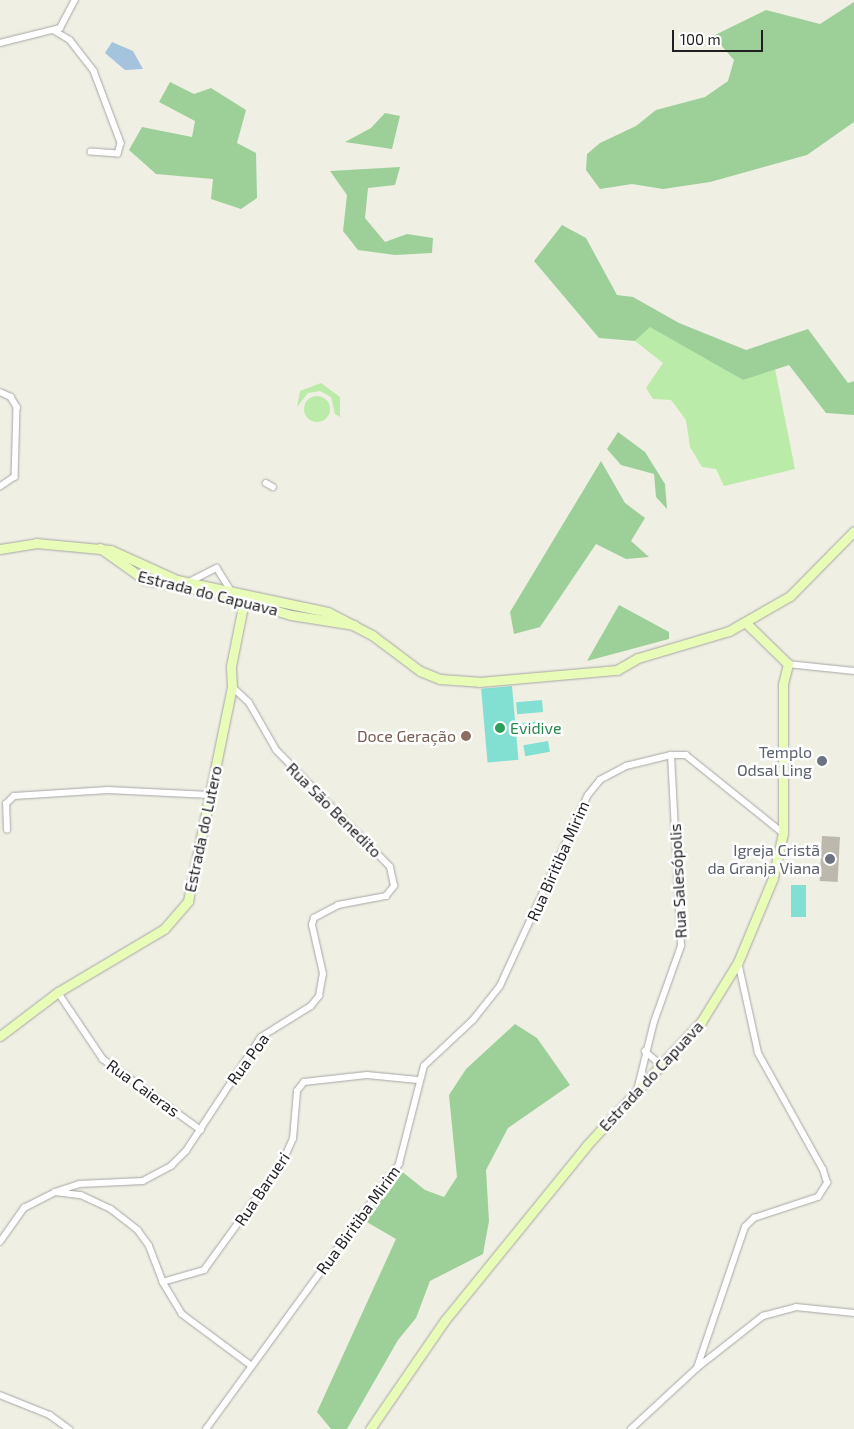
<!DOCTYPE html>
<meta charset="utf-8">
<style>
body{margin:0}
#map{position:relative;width:854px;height:1429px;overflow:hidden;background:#f0efe4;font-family:"Exo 2",sans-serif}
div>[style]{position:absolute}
.grass>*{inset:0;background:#bbeba9}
.round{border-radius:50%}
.forest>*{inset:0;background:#9cd098}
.pitch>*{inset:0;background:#81e0d1;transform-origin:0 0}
.water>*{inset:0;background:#a4c4de}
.building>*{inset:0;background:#bdb8ae;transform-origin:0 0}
.roads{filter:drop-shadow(0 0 1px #a6a6a6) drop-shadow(0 0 1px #a6a6a6)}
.street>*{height:5.5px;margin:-2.75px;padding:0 2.75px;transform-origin:2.75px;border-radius:2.75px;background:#fff}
.secondary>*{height:9px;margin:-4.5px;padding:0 4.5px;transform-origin:4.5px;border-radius:4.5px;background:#e8fbb7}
.dots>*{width:14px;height:14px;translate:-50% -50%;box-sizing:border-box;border:2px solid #fff;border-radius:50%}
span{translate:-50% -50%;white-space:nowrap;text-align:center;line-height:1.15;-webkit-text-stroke:5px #fff;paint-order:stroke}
.street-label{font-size:16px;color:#1f1f1f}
.leisure-label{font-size:16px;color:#27864d}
.left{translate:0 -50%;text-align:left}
.education-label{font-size:16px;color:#785e54}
.right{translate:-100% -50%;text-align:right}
.worship-label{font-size:16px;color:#5b616d}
.scale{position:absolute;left:672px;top:30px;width:91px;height:22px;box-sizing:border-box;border:2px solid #1f1f1f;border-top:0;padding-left:6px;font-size:15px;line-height:18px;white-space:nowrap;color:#1f1f1f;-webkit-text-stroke:4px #fff;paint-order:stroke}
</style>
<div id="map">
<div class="grass">
<div style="clip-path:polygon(650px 326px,743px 380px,775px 369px,795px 469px,724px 486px,716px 469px,702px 467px,690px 447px,686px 420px,671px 400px,653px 399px,646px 388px,663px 363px,635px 341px)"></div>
<div style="clip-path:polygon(321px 383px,340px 397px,340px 417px,335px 414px,331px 397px,320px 391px,308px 393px,297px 407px,300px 391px)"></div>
<div class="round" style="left:304px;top:396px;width:26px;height:26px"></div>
</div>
<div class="forest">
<div style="clip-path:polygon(854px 2px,854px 122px,807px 155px,710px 182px,663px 189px,632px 184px,600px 189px,586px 170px,587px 154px,600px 143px,636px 126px,656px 110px,705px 97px,728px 81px,734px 60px,713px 36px,766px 10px,820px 24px)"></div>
<div style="clip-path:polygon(170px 82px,194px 94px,211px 88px,246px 110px,237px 143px,256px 153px,257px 198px,241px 209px,211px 199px,213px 179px,156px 174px,129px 150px,142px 127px,192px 137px,195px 121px,159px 102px)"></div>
<div style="clip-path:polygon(385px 113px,400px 116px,392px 149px,345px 142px,371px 128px)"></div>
<div style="clip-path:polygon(400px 167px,395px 185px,368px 188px,365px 218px,385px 242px,407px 234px,433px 238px,432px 253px,395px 255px,358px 250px,343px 231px,347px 195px,330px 171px)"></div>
<div style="clip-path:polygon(562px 225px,586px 238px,617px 295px,633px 297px,679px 323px,746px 350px,808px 329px,848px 383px,854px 381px,854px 415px,826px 413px,789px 365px,743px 380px,650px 327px,635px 341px,599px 338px,534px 261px)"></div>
<div style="clip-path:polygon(618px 432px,645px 452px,665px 484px,667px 509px,656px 497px,654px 474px,621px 465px,607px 449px)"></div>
<div style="clip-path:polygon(601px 461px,625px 503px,645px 518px,631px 541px,649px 557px,626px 559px,596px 544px,540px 627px,514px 634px,510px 612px)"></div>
<div style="clip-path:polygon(619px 605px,669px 632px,669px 639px,587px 661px)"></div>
<div style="clip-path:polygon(515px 1024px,537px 1038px,570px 1085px,508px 1128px,486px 1170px,489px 1221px,483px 1254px,430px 1281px,416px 1318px,398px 1340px,347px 1429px,331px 1429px,317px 1412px,396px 1239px,365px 1221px,400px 1170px,425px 1190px,444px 1197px,457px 1177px,449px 1095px,466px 1069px)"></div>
</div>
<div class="pitch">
<div style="left:512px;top:686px;width:74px;height:31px;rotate:85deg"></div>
<div style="left:542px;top:700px;width:12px;height:26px;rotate:85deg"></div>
<div style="left:544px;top:721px;width:11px;height:25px;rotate:85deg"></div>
<div style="left:548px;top:741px;width:11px;height:25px;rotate:80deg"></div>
<div style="left:791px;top:885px;width:15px;height:32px"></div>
</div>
<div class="water">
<div style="clip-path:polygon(112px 42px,133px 51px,143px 69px,125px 70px,105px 53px)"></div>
</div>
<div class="building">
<div style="left:822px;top:836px;width:18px;height:45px;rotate:3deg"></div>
</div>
<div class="roads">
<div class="street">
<div style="left:55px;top:31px;width:17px;rotate:31deg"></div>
<div style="left:70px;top:40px;width:39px;rotate:52deg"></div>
<div style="left:94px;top:71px;width:77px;rotate:69.4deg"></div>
<div style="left:121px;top:143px;width:11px;rotate:105deg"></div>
<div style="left:118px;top:154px;width:27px;rotate:-176deg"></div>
<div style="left:0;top:43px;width:62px;rotate:-14deg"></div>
<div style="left:60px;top:28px;width:32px;rotate:-62deg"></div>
<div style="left:0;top:392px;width:12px;rotate:24deg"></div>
<div style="left:11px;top:397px;width:12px;rotate:59deg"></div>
<div style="left:17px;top:407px;width:70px;rotate:91.6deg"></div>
<div style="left:15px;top:477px;width:18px;rotate:146deg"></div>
<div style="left:266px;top:483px;width:8px;rotate:30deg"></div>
<div style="left:189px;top:582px;width:31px;rotate:-27deg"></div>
<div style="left:217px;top:568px;width:25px;rotate:58deg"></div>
<div style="left:788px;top:664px;width:66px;rotate:6.1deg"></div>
<div style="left:7px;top:830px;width:26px;rotate:-92deg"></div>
<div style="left:6px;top:804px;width:11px;rotate:-45deg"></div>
<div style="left:14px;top:796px;width:94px;rotate:-3.7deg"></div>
<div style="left:108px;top:790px;width:102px;rotate:2.8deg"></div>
<div style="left:58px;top:992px;width:81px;rotate:56.1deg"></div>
<div style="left:103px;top:1059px;width:121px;rotate:35.9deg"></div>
<div style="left:645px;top:1051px;width:23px;rotate:41deg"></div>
<div style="left:637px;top:1091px;width:71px;rotate:-76.2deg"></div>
<div style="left:654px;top:1022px;width:81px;rotate:-70.4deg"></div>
<div style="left:681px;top:946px;width:191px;rotate:-93deg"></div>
<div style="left:55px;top:1192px;width:25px;rotate:-18deg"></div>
<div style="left:79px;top:1184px;width:64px;rotate:-2.7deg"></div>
<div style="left:143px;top:1181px;width:32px;rotate:-28deg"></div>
<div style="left:171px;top:1166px;width:21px;rotate:-45deg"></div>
<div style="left:186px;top:1151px;width:136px;rotate:-56.7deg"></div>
<div style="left:261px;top:1037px;width:59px;rotate:-31.8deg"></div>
<div style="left:311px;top:1006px;width:13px;rotate:-51deg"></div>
<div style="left:319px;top:996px;width:22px;rotate:-80deg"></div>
<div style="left:323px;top:974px;width:50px;rotate:-102.7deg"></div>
<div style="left:312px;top:925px;width:7px;rotate:-74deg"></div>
<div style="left:314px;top:918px;width:27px;rotate:-28deg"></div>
<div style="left:338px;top:905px;width:49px;rotate:-10.6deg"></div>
<div style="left:386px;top:896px;width:13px;rotate:-51deg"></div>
<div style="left:394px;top:886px;width:19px;rotate:-102deg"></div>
<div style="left:390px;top:867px;width:163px;rotate:-134.3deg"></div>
<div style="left:276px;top:750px;width:54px;rotate:-119.9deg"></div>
<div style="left:249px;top:703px;width:23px;rotate:-137deg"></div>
<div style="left:0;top:1242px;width:42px;rotate:-54.8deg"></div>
<div style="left:24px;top:1208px;width:35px;rotate:-27deg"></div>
<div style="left:55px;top:1192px;width:26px;rotate:7deg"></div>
<div style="left:81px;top:1195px;width:33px;rotate:25deg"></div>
<div style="left:111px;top:1209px;width:34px;rotate:38deg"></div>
<div style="left:138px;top:1230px;width:19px;rotate:54deg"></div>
<div style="left:149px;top:1245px;width:40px;rotate:69deg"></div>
<div style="left:163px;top:1282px;width:37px;rotate:59deg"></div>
<div style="left:182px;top:1314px;width:87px;rotate:36.6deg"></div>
<div style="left:163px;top:1282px;width:43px;rotate:-16.3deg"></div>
<div style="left:204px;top:1270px;width:135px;rotate:-54.1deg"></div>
<div style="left:283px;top:1161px;width:24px;rotate:-66deg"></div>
<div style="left:293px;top:1139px;width:48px;rotate:-85.2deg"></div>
<div style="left:297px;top:1091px;width:11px;rotate:-52deg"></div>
<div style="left:304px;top:1082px;width:63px;rotate:-6.3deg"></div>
<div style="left:367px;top:1075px;width:51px;rotate:5.6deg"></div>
<div style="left:697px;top:1368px;width:149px;rotate:-71.2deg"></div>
<div style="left:745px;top:1227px;width:13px;rotate:-45deg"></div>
<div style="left:754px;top:1218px;width:67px;rotate:-18.2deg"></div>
<div style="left:818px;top:1197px;width:17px;rotate:-57deg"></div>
<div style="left:827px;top:1183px;width:14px;rotate:-107deg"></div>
<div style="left:823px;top:1170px;width:134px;rotate:-119.1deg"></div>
<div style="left:758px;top:1053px;width:93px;rotate:-102.4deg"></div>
<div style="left:0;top:1395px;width:54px;rotate:21.8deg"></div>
<div style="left:50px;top:1415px;width:24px;rotate:36deg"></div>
<div style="left:206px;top:1429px;width:328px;rotate:-53.9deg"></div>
<div style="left:399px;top:1164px;width:101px;rotate:-75.7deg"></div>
<div style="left:424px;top:1066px;width:67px;rotate:-43.2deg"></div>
<div style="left:473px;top:1020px;width:43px;rotate:-51.5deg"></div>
<div style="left:500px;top:986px;width:210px;rotate:-65.3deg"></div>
<div style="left:588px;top:795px;width:19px;rotate:-51deg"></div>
<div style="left:600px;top:780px;width:30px;rotate:-28deg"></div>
<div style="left:626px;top:766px;width:46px;rotate:-13.7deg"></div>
<div style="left:671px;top:755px;width:15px"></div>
<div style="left:686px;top:755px;width:124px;rotate:38.8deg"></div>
<div style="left:631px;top:1429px;width:90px;rotate:-42.7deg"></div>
<div style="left:697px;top:1368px;width:84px;rotate:-38.2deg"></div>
<div style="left:763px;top:1316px;width:34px;rotate:-15deg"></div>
<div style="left:796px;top:1307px;width:58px;rotate:5.9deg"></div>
</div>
<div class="secondary">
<div style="left:100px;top:548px;width:55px;rotate:35.4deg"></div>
<div style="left:145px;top:580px;width:73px;rotate:10.2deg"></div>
<div style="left:217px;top:593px;width:77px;rotate:16.6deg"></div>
<div style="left:291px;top:615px;width:64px;rotate:9deg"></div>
<div style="left:0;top:549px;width:36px;rotate:-9deg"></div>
<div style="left:36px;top:543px;width:75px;rotate:5.3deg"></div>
<div style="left:111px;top:550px;width:72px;rotate:24.4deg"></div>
<div style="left:177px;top:580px;width:154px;rotate:12deg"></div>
<div style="left:328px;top:612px;width:50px;rotate:27.6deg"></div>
<div style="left:372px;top:635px;width:60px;rotate:36.9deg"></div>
<div style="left:420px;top:671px;width:22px;rotate:22deg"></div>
<div style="left:440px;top:679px;width:39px;rotate:4deg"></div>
<div style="left:479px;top:682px;width:139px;rotate:-5deg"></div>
<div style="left:617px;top:670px;width:24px;rotate:-30deg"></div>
<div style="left:638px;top:658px;width:95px;rotate:-16.5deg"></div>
<div style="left:729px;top:631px;width:70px;rotate:-29.8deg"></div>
<div style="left:790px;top:596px;width:91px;rotate:-45.4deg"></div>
<div style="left:0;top:1036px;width:73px;rotate:-37.2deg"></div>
<div style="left:58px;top:992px;width:123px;rotate:-30.7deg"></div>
<div style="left:164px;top:929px;width:37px;rotate:-49deg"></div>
<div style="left:188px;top:901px;width:218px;rotate:-78.4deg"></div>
<div style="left:232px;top:687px;width:21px;rotate:-93deg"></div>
<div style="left:231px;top:666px;width:66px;rotate:-78.7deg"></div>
<div style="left:370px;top:1429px;width:132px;rotate:-55.5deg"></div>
<div style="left:445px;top:1320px;width:225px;rotate:-50.9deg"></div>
<div style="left:587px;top:1145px;width:168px;rotate:-47.2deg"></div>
<div style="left:701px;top:1022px;width:70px;rotate:-58.3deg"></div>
<div style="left:738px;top:962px;width:91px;rotate:-67.4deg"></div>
<div style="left:773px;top:878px;width:46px;rotate:-77.5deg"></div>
<div style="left:783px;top:833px;width:149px;rotate:-90deg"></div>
<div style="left:783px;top:684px;width:21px;rotate:-76deg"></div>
<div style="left:788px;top:664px;width:60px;rotate:-135.7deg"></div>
</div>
</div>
<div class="dots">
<div style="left:500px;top:728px;background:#2e9e5b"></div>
<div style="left:466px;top:736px;background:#8d6e63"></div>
<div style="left:822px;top:761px;background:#6b7280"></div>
<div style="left:830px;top:859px;background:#6b7280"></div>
</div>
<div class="street-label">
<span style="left:208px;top:593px;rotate:14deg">Estrada do Capuava</span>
<span style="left:334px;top:810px;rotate:45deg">Rua São Benedito</span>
<span style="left:203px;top:829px;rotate:-78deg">Estrada do Lutero</span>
<span style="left:558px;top:861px;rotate:-66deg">Rua Biritiba Mirim</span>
<span style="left:678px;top:881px;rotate:-93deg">Rua Salesópolis</span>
<span style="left:248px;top:1059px;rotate:-54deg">Rua Poa</span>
<span style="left:651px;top:1076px;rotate:-47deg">Estrada do Capuava</span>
<span style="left:143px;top:1088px;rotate:36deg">Rua Caieras</span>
<span style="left:262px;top:1189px;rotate:-56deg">Rua Barueri</span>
<span style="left:358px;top:1220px;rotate:-54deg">Rua Biritiba Mirim</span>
</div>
<div class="leisure-label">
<span class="left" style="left:510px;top:728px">Evidive</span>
</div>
<div class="education-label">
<span class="right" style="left:456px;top:736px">Doce Geração</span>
</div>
<div class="worship-label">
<span class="right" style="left:812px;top:761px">Templo<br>Odsal Ling</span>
<span class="right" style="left:820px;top:859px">Igreja Cristã<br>da Granja Viana</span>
</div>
<div class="scale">100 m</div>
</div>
